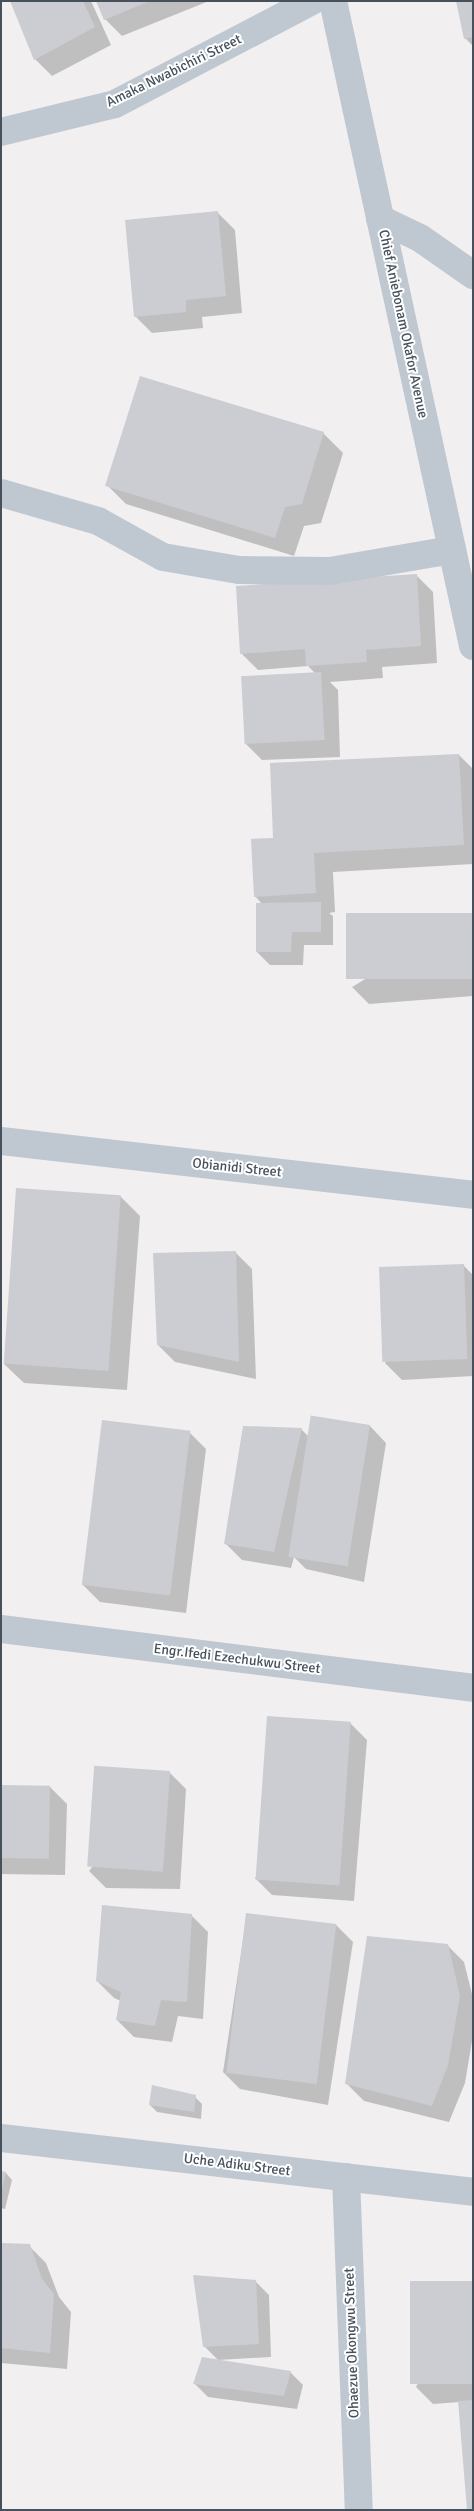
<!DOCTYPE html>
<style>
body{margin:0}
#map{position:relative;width:474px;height:2511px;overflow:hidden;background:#f1efef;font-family:Signika,sans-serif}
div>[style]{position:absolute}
.shadow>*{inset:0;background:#0003}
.building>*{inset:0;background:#cbcdd3;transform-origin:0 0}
.minor>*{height:28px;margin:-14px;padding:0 14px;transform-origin:14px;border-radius:14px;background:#bfc8d1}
span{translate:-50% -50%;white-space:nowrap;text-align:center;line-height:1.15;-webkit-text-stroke:4px #fff;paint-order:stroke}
.street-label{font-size:14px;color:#46515c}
.frame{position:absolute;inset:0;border:2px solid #46515c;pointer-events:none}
</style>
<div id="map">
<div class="shadow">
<div style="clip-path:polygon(12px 1px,91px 1px,111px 45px,52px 76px,35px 59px)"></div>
<div style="clip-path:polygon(97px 1px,209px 1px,122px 36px,105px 19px)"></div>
<div style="clip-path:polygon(473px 1px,473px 46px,465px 38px)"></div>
<div style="clip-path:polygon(218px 213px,235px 230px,242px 313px,202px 317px,203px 328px,152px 333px,135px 316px)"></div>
<div style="clip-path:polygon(323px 433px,343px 453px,321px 523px,304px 526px,294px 556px,126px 504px,107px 485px)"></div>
<div style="clip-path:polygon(416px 575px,433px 592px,437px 663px,382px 667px,383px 678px,330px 682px,338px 690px,340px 757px,262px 760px,245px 743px,315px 673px,308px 666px,258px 670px,241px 653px)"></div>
<div style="clip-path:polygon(459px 755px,473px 769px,473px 864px,333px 872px,335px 912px,329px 913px,333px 916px,333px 945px,304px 945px,303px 965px,270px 965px,257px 952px,262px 904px,255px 896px,275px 839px)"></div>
<div style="clip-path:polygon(473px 914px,473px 996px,369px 1004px,352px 987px)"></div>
<div style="clip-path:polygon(120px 1196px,140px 1216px,127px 1390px,24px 1383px,4px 1364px)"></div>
<div style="clip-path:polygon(235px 1252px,252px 1269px,256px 1379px,175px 1362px,158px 1345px)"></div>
<div style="clip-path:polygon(463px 1265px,473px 1275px,473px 1376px,402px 1380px,385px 1363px)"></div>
<div style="clip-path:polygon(370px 1426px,386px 1443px,364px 1582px,306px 1569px,294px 1557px,291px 1568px,242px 1560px,225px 1543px,301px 1429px,309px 1437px)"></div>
<div style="clip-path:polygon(189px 1432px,206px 1449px,186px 1613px,100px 1602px,83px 1585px)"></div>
<div style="clip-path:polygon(350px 1723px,367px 1740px,354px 1901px,272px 1895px,255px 1878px)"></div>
<div style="clip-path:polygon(169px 1772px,186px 1789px,180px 1889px,106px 1888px,89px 1871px)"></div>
<div style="clip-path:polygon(1px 1787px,50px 1787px,67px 1804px,65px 1875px,1px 1874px)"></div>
<div style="clip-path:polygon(247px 1914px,336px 1925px,353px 1942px,328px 2105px,240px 2089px,223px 2072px)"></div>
<div style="clip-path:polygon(191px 1915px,208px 1932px,203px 2019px,178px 2016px,172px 2042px,134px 2037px,117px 2020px,121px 2001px,114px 1998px,97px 1981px)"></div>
<div style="clip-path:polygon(447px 1945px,464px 1962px,473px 1998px,473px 2035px,465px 2083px,449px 2122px,364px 2101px,347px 2084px)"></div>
<div style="clip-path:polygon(195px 2097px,202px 2104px,201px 2119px,157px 2112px,150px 2105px)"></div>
<div style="clip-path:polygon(1px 2173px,6px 2173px,12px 2180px,5px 2209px,1px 2208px)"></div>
<div style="clip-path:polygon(1px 2244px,29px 2246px,46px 2263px,59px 2297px,71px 2312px,67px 2369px,1px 2363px)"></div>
<div style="clip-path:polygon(256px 2282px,269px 2295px,271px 2357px,218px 2360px,204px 2346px)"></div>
<div style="clip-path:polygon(473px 2282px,473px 2510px,460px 2402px,433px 2404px,416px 2387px)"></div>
<div style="clip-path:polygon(290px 2372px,303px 2385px,297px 2409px,208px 2397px,195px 2384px)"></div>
</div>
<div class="building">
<div style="clip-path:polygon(10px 1px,83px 1px,95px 27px,34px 60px)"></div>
<div style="clip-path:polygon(96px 1px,150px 1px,104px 20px)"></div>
<div style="clip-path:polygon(456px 1px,473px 1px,473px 37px,464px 39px)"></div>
<div style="clip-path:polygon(218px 211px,226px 296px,186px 300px,186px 312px,134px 317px,125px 220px)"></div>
<div style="clip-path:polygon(140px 376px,324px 432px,302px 504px,285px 507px,275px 538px,105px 486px)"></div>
<div style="clip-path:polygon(417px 574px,421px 646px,366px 650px,367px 662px,306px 666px,305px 649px,240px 654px,236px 586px)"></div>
<div style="left:321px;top:672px;width:68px;height:80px;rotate:87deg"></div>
<div style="clip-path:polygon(459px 754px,464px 845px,314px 853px,316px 893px,254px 897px,251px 839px,273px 838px,270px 763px)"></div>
<div style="clip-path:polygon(321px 902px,321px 932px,292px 932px,291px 952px,256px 952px,256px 903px)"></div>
<div style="left:473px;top:913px;width:66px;height:127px;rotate:90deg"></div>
<div style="left:16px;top:1188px;width:105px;height:176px;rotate:4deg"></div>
<div style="clip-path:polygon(236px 1251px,239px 1362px,157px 1345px,153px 1253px)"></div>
<div style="left:464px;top:1264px;width:95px;height:85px;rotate:88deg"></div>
<div style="left:102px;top:1420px;width:89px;height:166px;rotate:7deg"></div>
<div style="left:370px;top:1425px;width:143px;height:60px;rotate:99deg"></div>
<div style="clip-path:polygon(243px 1426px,302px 1428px,274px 1552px,224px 1544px)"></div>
<div style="left:267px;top:1716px;width:84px;height:164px;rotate:4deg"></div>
<div style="left:170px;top:1771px;width:101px;height:76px;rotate:94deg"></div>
<div style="left:1px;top:1785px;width:49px;height:73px;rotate:1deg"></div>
<div style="clip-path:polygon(102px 1905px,192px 1914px,187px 2002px,161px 2000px,155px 2026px,116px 2020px,121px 1992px,96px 1981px)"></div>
<div style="left:246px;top:1913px;width:91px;height:161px;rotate:7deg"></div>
<div style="clip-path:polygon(367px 1936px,448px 1944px,460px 1996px,448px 2065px,432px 2106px,345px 2084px)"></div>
<div style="clip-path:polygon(152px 2085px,196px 2095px,194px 2112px,149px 2105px)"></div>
<div style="clip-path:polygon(1px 2171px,6px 2172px,2px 2189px,1px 2189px)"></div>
<div style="clip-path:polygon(1px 2243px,30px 2244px,42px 2279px,54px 2294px,50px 2353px,1px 2348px)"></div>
<div style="clip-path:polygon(193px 2275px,256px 2280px,259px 2344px,203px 2347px)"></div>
<div style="left:473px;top:2281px;width:103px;height:63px;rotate:90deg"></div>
<div style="clip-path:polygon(202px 2357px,291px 2371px,284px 2396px,193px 2384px)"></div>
<div style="clip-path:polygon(473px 2400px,473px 2510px,467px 2510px,458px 2401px)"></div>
</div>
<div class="minor">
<div style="left:333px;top:1px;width:660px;rotate:77.75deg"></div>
<div style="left:1px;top:132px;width:117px;rotate:-13.8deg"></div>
<div style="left:115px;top:104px;width:222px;rotate:-27.6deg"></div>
<div style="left:380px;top:219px;width:44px;rotate:25.4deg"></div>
<div style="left:420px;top:238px;width:65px;rotate:34.9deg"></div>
<div style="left:1px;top:493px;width:101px;rotate:16.1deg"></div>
<div style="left:98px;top:521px;width:74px;rotate:29deg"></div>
<div style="left:163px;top:557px;width:77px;rotate:9.7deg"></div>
<div style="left:239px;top:570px;width:91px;rotate:0.6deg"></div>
<div style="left:330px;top:571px;width:124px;rotate:-9.8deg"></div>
<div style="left:1px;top:1141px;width:475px;rotate:6.5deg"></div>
<div style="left:1px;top:1629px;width:476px;rotate:7.1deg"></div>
<div style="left:1px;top:2138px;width:475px;rotate:6.5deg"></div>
<div style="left:346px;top:2177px;width:333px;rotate:87.8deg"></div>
</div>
<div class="street-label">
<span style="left:174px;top:71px;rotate:-26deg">Amaka Nwabichiri Street</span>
<span style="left:403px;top:324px;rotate:78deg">Chief Aniebonam Okafor Avenue</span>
<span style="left:237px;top:1168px;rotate:6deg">Obianidi Street</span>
<span style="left:237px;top:1659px;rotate:7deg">Engr.Ifedi Ezechukwu Street</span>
<span style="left:237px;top:2165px;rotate:7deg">Uche Adiku Street</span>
<span style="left:352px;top:2343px;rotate:-92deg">Ohaezue Okongwu Street</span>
</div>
<div class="frame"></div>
</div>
